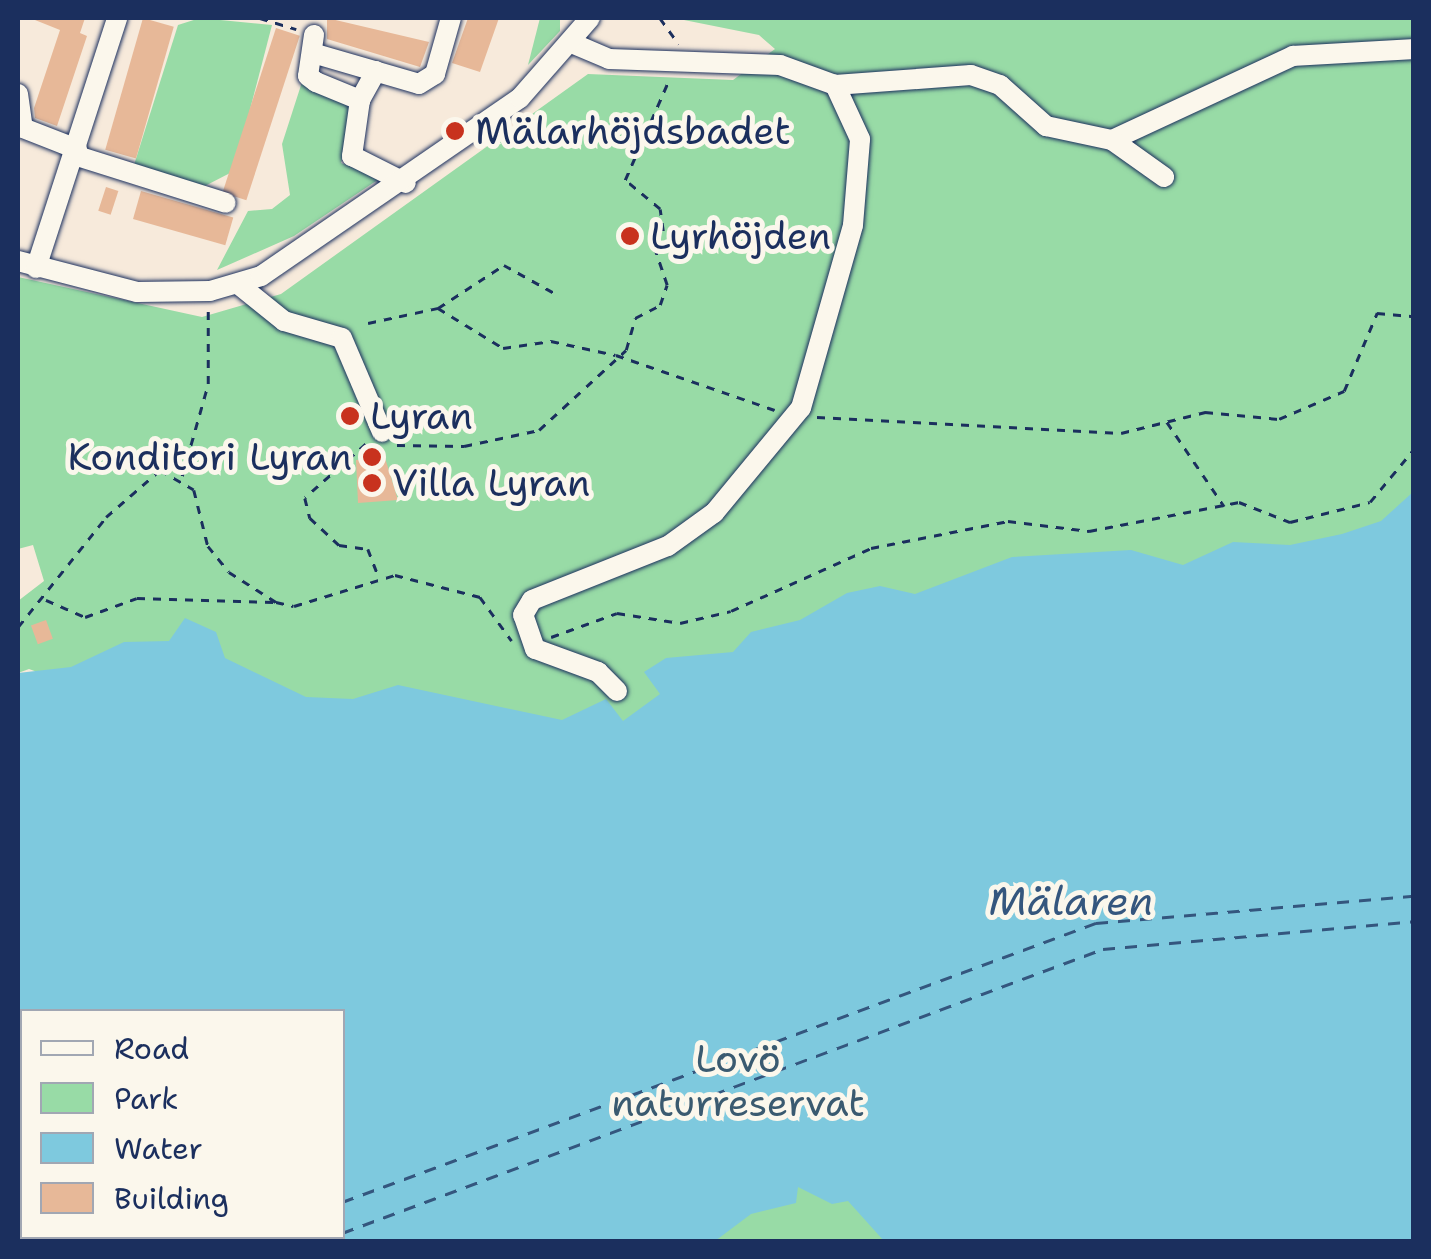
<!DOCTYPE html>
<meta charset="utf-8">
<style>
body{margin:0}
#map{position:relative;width:1431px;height:1259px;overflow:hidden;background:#f7eadb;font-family:"Shantell Sans",sans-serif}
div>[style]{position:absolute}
.green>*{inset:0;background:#98dba6}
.water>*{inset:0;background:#7ec9de}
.ferry>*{height:2.5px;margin-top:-1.25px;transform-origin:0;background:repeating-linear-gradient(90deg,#34567e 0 12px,transparent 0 22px)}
.building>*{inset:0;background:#e7b898;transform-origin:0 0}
.path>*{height:2.5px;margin-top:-1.25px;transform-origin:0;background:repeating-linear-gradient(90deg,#1b2f5e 0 8px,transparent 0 16px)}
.roads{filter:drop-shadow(0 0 2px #1b2f5e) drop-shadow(0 0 2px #1b2f5e)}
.minor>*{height:20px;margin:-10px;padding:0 10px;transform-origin:10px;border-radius:10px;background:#fbf7ec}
.dots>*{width:28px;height:28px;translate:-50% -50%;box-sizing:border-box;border:5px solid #fbf7ec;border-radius:50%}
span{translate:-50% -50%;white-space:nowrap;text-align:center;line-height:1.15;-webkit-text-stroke:10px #fbf7ec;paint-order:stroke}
.poi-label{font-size:38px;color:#1b2f5e}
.left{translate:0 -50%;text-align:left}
.right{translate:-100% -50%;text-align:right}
.park-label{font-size:38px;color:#3a5a70}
.water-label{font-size:40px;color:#34567e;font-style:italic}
.frame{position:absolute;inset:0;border:20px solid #1b2f5e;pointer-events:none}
.legend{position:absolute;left:20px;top:1009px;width:325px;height:230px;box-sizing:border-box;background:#fbf7ec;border:2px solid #a1a7b3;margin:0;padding:12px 18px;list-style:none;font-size:30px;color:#1b2f5e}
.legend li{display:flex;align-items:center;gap:20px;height:50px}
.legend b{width:50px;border:2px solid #a1a7b3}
</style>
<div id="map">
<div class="green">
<div style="clip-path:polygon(200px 18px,272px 25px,234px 171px,199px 189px,134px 165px,178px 25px)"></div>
<div style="clip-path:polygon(540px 18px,560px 18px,560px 31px,528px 65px)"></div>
<div style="clip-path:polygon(674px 18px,1413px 18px,1413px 1241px,158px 1241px,342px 1236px,715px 920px,29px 669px,18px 673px,18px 601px,44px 581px,33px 545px,18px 549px,18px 277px,202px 317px,281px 294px,588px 74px,733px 80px,775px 49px,759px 35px)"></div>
<div style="clip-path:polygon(302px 82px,360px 100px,341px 163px,382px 177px,294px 236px,217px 270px,248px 211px,272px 209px,290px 195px,282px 144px)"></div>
</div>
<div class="water">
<div style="clip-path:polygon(evenodd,1413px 492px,1413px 1241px,884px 1241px,848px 1201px,832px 1204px,798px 1187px,796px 1203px,751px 1214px,715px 1241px,18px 1241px,18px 673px,71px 667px,124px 642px,169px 641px,185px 618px,216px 632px,225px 658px,306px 697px,353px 699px,398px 685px,562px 720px,606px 699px,623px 721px,660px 694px,644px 672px,666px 658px,733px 652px,751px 632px,800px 620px,847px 593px,880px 586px,915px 594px,1012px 557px,1131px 550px,1183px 565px,1233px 542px,1290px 545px,1342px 534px,1381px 521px,1413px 492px,22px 1012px,342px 1012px,342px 1236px,22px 1236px,22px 1012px)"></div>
</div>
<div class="ferry">
<div style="left:342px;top:1202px;width:804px;rotate:-20.31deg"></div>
<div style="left:1096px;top:923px;width:319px;rotate:-4.9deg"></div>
<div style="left:342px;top:1233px;width:812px;rotate:-20.47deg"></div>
<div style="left:1103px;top:949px;width:312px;rotate:-5.1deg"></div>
<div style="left:235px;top:1242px;width:15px;rotate:-23deg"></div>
<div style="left:320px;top:1242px;width:14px;rotate:-25deg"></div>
</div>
<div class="building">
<div style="clip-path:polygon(30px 18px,85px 18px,80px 33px,87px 36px,57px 126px,35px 118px,34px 108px,60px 30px)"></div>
<div style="left:143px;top:18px;width:32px;height:137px;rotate:16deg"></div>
<div style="clip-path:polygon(327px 18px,429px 42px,420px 67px,327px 39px)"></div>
<div style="clip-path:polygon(468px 18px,499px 18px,480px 72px,452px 63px)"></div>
<div style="left:276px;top:28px;width:25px;height:173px;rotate:18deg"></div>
<div style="left:106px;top:187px;width:13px;height:25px;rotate:18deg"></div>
<div style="left:141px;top:191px;width:96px;height:29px;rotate:16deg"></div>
<div style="clip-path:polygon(385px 458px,398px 500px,358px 503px,356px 460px)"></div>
<div style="left:46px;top:620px;width:20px;height:16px;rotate:70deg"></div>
</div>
<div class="path">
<div style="left:167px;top:18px;width:25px"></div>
<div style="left:260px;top:18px;width:38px;rotate:17deg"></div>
<div style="left:660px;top:18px;width:32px;rotate:54deg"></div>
<div style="left:438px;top:308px;width:76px;rotate:31.6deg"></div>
<div style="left:503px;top:348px;width:49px;rotate:-8.3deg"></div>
<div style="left:551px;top:341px;width:66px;rotate:12.2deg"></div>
<div style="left:616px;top:355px;width:168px;rotate:19.1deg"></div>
<div style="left:368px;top:323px;width:72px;rotate:-12.1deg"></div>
<div style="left:438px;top:308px;width:79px;rotate:-33.1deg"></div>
<div style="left:504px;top:265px;width:62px;rotate:29.1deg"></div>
<div style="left:817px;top:417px;width:304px;rotate:3deg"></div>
<div style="left:1121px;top:433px;width:87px;rotate:-14deg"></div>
<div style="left:1205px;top:412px;width:74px;rotate:5.4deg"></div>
<div style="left:1279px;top:419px;width:71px;rotate:-23.3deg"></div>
<div style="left:1344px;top:391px;width:85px;rotate:-67.1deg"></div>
<div style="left:1377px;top:313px;width:37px;rotate:5deg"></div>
<div style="left:1167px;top:422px;width:102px;rotate:55.8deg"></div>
<div style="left:366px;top:444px;width:81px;rotate:138.5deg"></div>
<div style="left:305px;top:498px;width:21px;rotate:76deg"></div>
<div style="left:310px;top:518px;width:40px;rotate:43deg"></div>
<div style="left:339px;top:545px;width:29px;rotate:8deg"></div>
<div style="left:368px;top:549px;width:30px;rotate:69deg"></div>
<div style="left:397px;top:445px;width:67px;rotate:0.9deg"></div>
<div style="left:464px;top:446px;width:77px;rotate:-12deg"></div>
<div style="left:539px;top:430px;width:118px;rotate:-42.6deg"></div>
<div style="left:626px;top:350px;width:33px;rotate:-74deg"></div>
<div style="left:635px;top:318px;width:28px;rotate:-27deg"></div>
<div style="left:660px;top:305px;width:21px;rotate:-71deg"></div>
<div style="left:667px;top:285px;width:50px;rotate:-108.8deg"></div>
<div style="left:651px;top:238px;width:14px;rotate:-30deg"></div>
<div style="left:663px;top:231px;width:22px;rotate:-98deg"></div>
<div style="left:660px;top:209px;width:45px;rotate:-140.4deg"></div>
<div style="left:625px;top:180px;width:109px;rotate:-66.3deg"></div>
<div style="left:182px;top:476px;width:96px;rotate:-74.2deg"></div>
<div style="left:208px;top:384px;width:76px;rotate:-90deg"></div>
<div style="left:46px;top:600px;width:43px;rotate:23.6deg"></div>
<div style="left:85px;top:617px;width:55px;rotate:-20.1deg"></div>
<div style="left:137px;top:598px;width:137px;rotate:1.7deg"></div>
<div style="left:18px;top:627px;width:141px;rotate:-51.3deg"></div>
<div style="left:106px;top:517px;width:72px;rotate:-41deg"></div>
<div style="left:160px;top:470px;width:39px;rotate:30deg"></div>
<div style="left:194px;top:490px;width:58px;rotate:76deg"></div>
<div style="left:208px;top:546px;width:33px;rotate:51deg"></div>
<div style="left:229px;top:572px;width:56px;rotate:32.6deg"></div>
<div style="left:276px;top:602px;width:18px;rotate:13deg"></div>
<div style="left:294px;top:606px;width:106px;rotate:-17.1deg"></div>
<div style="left:395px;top:575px;width:88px;rotate:14.5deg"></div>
<div style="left:480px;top:597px;width:54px;rotate:54deg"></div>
<div style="left:551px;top:637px;width:70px;rotate:-20deg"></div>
<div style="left:617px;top:613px;width:64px;rotate:9deg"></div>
<div style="left:680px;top:623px;width:52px;rotate:-13.2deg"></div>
<div style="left:731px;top:611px;width:154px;rotate:-24.2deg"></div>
<div style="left:871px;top:548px;width:140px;rotate:-11.1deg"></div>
<div style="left:1008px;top:521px;width:82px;rotate:7deg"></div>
<div style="left:1089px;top:531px;width:153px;rotate:-10.9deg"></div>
<div style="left:1239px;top:502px;width:55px;rotate:21.4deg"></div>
<div style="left:1290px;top:522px;width:82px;rotate:-14deg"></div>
<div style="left:1370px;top:502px;width:69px;rotate:-50.3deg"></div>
</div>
<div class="roads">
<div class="minor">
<div style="left:314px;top:35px;width:41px;rotate:98.3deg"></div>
<div style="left:308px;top:76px;width:10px;rotate:37deg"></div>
<div style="left:316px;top:82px;width:48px;rotate:22.2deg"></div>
<div style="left:360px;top:100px;width:33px;rotate:-61deg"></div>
<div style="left:574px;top:44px;width:38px;rotate:23deg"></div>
<div style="left:609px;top:59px;width:171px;rotate:2deg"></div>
<div style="left:780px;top:65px;width:59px;rotate:20deg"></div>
<div style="left:835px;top:85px;width:136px;rotate:-4.2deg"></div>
<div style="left:971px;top:75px;width:31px;rotate:19deg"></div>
<div style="left:1000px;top:85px;width:62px;rotate:41.7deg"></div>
<div style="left:1046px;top:126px;width:67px;rotate:12deg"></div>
<div style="left:1112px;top:140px;width:200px;rotate:-24.9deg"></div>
<div style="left:1293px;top:56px;width:121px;rotate:-3.3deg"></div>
<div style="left:316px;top:54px;width:107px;rotate:16.2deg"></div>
<div style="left:419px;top:84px;width:19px;rotate:-32deg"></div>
<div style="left:435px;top:74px;width:58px;rotate:-74.1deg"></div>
<div style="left:18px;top:94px;width:34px;rotate:82deg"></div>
<div style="left:23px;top:128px;width:58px;rotate:21.3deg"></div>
<div style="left:360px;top:100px;width:57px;rotate:98.1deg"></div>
<div style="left:352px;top:156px;width:60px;rotate:26.6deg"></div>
<div style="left:1112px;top:140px;width:64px;rotate:35.4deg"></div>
<div style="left:74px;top:155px;width:159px;rotate:17.5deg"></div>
<div style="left:18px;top:261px;width:123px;rotate:14.6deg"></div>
<div style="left:137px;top:292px;width:73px;rotate:-0.8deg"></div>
<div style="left:210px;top:291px;width:53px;rotate:-16.4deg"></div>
<div style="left:261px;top:276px;width:314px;rotate:-34.5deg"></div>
<div style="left:520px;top:98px;width:106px;rotate:-48.8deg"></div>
<div style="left:36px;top:268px;width:263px;rotate:-72deg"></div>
<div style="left:238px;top:284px;width:59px;rotate:38.8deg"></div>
<div style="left:284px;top:321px;width:60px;rotate:16.3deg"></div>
<div style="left:342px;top:338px;width:102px;rotate:66.9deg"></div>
<div style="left:617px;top:691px;width:27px;rotate:-135deg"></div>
<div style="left:598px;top:672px;width:67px;rotate:-159.9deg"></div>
<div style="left:535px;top:649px;width:36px;rotate:-109deg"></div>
<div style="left:523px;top:615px;width:17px;rotate:-59deg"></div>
<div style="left:532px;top:600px;width:146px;rotate:-21.7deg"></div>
<div style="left:668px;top:546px;width:57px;rotate:-35.7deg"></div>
<div style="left:714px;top:513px;width:136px;rotate:-50.4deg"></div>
<div style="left:801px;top:408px;width:190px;rotate:-74.1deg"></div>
<div style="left:853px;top:225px;width:86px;rotate:-85.3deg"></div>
<div style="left:860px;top:139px;width:60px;rotate:-114.8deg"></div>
</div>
</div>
<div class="dots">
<div style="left:455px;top:131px;background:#c8321e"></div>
<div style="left:630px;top:236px;background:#c8321e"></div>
<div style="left:350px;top:416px;background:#c8321e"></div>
<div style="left:372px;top:457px;background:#c8321e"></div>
<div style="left:372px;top:483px;background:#c8321e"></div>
</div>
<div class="poi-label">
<span class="left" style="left:475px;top:131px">Mälarhöjdsbadet</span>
<span class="left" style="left:650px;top:236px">Lyrhöjden</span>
<span class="left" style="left:370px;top:416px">Lyran</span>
<span class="right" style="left:352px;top:457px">Konditori Lyran</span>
<span class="left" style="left:392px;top:483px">Villa Lyran</span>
</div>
<div class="park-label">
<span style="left:738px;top:1081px">Lovö<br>naturreservat</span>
</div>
<div class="water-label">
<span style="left:1071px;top:901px">Mälaren</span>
</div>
<div class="frame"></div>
<ul class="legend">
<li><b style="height:12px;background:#fbf7ec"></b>Road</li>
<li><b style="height:28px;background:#98dba6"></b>Park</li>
<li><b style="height:28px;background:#7ec9de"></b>Water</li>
<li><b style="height:28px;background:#e7b898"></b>Building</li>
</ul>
</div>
